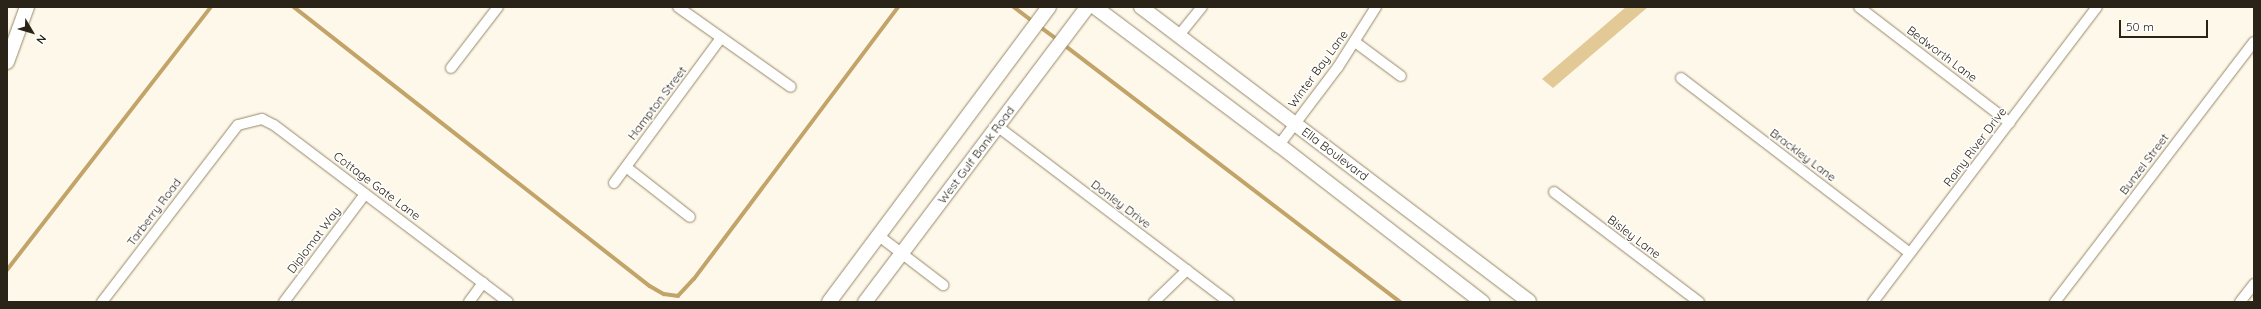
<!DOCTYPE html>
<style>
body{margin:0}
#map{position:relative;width:2261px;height:309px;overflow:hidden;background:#fef8ea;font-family:Quicksand,sans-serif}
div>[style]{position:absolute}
.green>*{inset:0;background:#e3c995}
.stream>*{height:3.5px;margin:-1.75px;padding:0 1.75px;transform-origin:1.75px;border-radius:1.75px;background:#c2a468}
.roads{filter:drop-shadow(0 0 1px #968768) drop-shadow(0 0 1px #968768)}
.street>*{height:10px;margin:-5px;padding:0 5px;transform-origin:5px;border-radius:5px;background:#fff}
.secondary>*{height:14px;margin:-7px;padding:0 7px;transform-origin:7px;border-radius:7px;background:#fff}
span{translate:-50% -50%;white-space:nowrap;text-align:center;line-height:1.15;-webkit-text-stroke:3px #fff;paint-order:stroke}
.street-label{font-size:12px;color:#2a2317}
.frame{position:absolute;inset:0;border:8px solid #2a2317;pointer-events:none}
.north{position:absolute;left:12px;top:12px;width:40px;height:40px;-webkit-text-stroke:3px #fff;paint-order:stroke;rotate:128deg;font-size:11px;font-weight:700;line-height:16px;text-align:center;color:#2a2317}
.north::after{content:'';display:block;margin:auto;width:14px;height:18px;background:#2a2317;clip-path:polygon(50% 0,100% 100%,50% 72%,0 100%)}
.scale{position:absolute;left:2119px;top:20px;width:89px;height:18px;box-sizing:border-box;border:2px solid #2a2317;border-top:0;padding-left:5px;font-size:12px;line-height:14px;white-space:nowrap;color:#2a2317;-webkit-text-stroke:3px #fff;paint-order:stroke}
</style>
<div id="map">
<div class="green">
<div style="clip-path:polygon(1626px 7px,1648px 7px,1553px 88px,1542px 79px)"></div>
</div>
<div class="stream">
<div style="left:294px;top:7px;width:452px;rotate:38.1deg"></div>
<div style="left:650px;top:286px;width:16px;rotate:30deg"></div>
<div style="left:664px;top:294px;width:14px;rotate:8deg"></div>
<div style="left:678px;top:296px;width:23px;rotate:-47deg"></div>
<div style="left:694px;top:279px;width:340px;rotate:-53.1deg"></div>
<div style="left:1014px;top:7px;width:25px;rotate:37deg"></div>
<div style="left:1039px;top:26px;width:24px;rotate:36deg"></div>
<div style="left:1063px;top:44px;width:425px;rotate:37.4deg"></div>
<div style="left:7px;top:270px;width:333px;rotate:-52.2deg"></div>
</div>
<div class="roads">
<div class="street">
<div style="left:678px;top:7px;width:138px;rotate:35.3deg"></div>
<div style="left:1859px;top:7px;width:190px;rotate:37.5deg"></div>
<div style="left:1180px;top:34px;width:35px;rotate:-51deg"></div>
<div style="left:1355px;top:42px;width:57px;rotate:36.5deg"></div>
<div style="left:451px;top:68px;width:77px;rotate:-52.4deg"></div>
<div style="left:1681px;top:78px;width:288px;rotate:37.4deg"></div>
<div style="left:997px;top:126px;width:291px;rotate:37.2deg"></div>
<div style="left:1279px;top:145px;width:98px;rotate:-52.9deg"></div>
<div style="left:1338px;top:67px;width:71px;rotate:-57.7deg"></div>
<div style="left:626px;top:167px;width:81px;rotate:38deg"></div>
<div style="left:614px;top:183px;width:180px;rotate:-53.6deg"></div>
<div style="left:1554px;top:192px;width:182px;rotate:37.2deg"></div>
<div style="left:879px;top:236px;width:81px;rotate:37.4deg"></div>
<div style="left:102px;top:302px;width:223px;rotate:-52.5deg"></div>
<div style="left:238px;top:125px;width:25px;rotate:-14deg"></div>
<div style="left:262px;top:119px;width:13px;rotate:27deg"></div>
<div style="left:274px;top:125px;width:293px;rotate:37.1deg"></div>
<div style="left:284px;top:302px;width:135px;rotate:-53.1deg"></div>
<div style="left:469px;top:302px;width:24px;rotate:-54deg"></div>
<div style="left:1154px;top:302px;width:46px;rotate:-44.1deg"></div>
<div style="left:1873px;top:302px;width:370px;rotate:-52.8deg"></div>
<div style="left:2055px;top:302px;width:327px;rotate:-52.6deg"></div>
<div style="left:2240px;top:302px;width:23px;rotate:-52deg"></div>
</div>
<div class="secondary">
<div style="left:1095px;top:7px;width:230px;rotate:36.9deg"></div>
<div style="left:1279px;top:145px;width:257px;rotate:37.7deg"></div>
<div style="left:1141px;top:7px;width:487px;rotate:37.2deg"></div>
<div style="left:7px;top:62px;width:59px;rotate:-70deg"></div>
<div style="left:829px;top:302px;width:368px;rotate:-53.3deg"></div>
<div style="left:865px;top:302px;width:369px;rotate:-53deg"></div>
</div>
</div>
<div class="street-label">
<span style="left:1942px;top:54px;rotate:37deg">Bedworth Lane</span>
<span style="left:1318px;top:69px;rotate:-54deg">Winter Bay Lane</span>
<span style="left:657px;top:103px;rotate:-53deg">Hampton Street</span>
<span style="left:1975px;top:147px;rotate:-53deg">Rainy River Drive</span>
<span style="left:1335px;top:154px;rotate:37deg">Ella Boulevard</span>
<span style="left:976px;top:155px;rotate:-53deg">West Gulf Bank Road</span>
<span style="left:1803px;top:155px;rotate:37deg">Brackley Lane</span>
<span style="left:2144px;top:164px;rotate:-53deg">Bunzel Street</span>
<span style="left:377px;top:186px;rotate:37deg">Cottage Gate Lane</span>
<span style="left:1121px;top:204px;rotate:37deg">Donley Drive</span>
<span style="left:154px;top:212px;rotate:-53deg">Tarberry Road</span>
<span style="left:1634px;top:237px;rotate:37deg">Bisley Lane</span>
<span style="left:314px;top:240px;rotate:-53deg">Diplomat Way</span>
</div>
<div class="frame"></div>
<div class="north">N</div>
<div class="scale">50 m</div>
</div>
